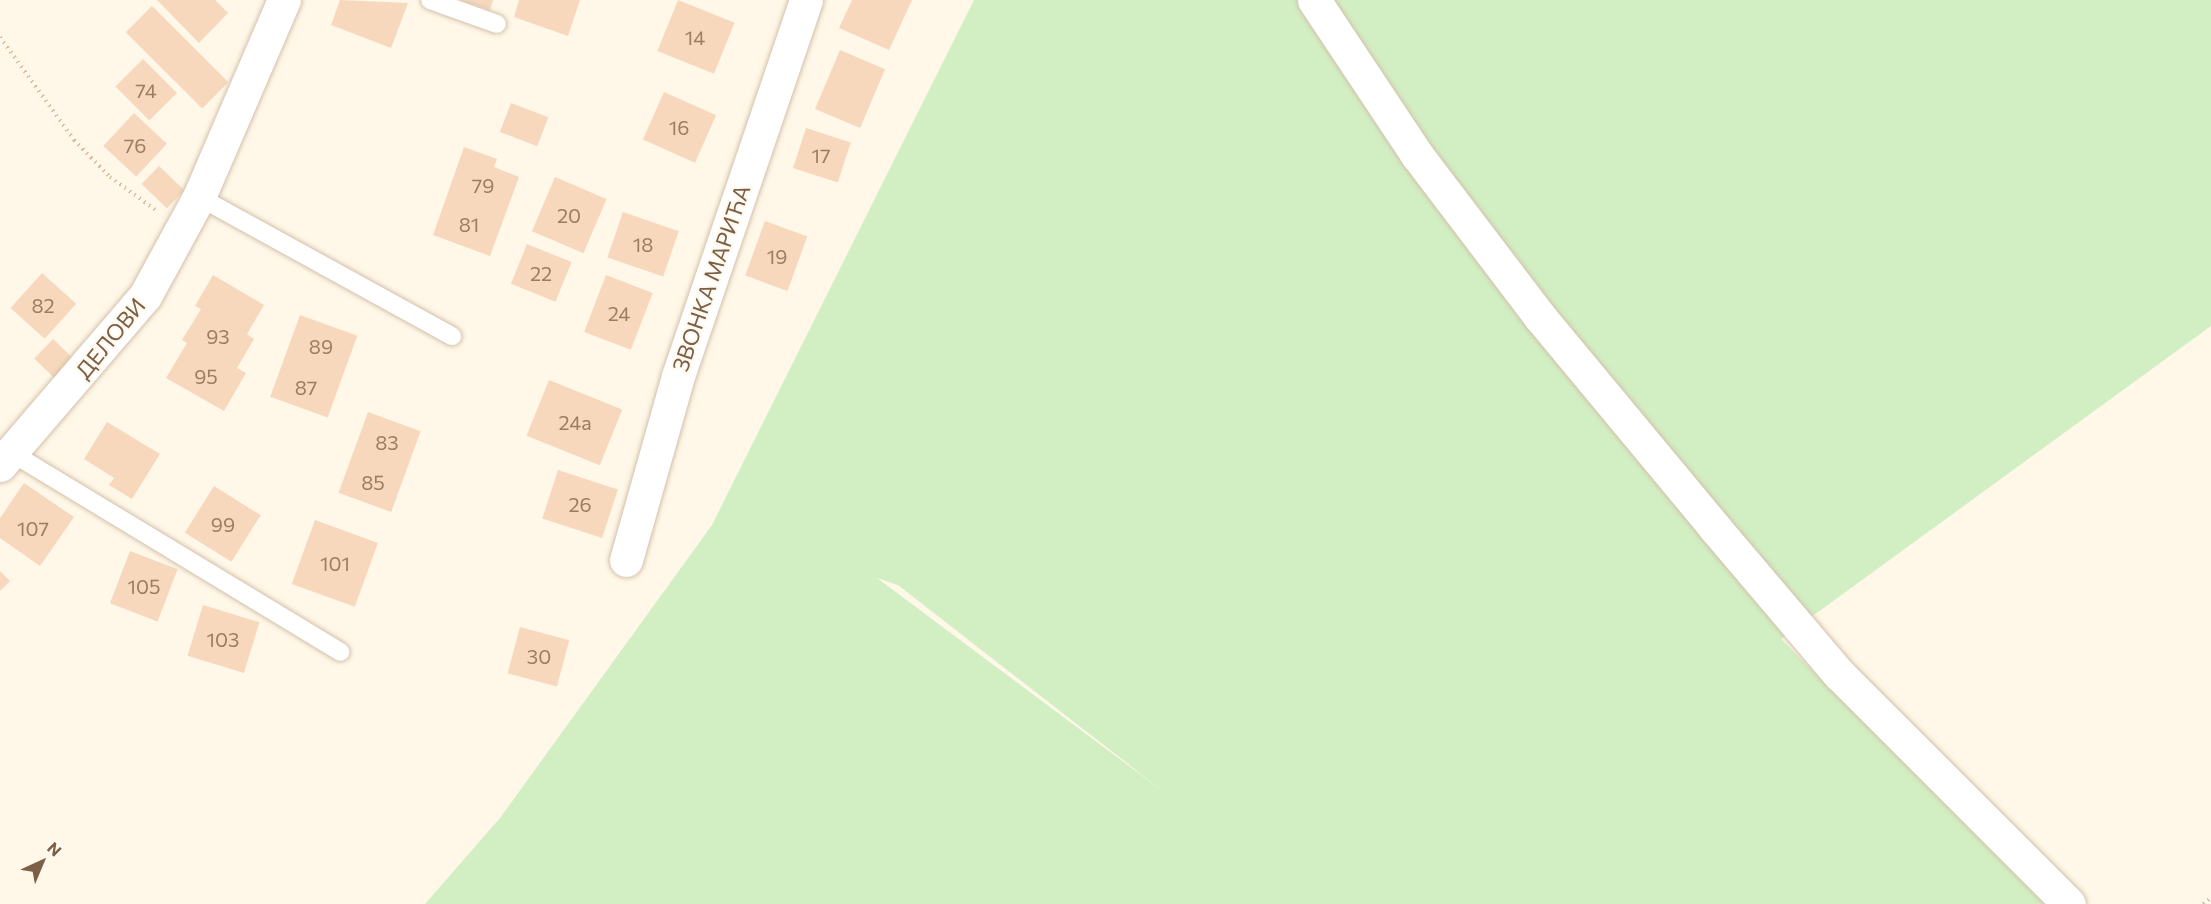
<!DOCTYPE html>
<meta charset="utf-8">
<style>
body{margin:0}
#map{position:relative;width:2211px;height:904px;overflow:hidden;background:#fff7e7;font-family:Commissioner,sans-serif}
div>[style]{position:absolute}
.green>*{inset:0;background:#d1efc3}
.building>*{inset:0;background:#f7d8bc;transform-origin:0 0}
.path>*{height:4px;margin-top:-2px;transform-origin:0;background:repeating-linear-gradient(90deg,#ddbb9e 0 1.5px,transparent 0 6px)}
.roads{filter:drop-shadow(0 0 2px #d3c0ab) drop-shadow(0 0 2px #d3c0ab)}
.lane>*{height:18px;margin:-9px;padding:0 9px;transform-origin:9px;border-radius:9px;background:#fff}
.street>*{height:33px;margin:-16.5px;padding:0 16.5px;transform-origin:16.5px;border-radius:16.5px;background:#fff}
.secondary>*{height:33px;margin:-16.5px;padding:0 16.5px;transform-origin:16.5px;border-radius:16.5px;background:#fff}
span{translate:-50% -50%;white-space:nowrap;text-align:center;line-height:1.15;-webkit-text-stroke:4.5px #fffaf0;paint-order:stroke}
.number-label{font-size:20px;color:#9b7d64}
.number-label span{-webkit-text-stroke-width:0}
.street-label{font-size:22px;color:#7c5f47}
.north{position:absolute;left:12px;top:832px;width:60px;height:60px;-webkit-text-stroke:4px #fffaf0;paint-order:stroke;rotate:44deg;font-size:16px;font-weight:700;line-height:24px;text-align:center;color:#7c5f47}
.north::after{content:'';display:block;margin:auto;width:21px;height:27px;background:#7c5f47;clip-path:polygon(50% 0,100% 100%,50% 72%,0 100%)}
</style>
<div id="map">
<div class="green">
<div style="clip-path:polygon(evenodd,974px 0,2211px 0,2211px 326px,1781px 639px,2045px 904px,425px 904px,500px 818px,712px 525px,974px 0,877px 578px,898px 585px,1164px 792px,877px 578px)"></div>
</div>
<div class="building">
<div style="clip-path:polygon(157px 0,215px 0,228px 13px,199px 43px)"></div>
<div style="clip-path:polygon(340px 0,408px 3px,391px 48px,331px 25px)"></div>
<div style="clip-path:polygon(460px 0,493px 0,490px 10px)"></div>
<div style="clip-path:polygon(519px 0,580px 0,568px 36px,514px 17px)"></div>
<div style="left:678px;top:0;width:61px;height:55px;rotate:22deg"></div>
<div style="clip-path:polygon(852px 0,912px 0,889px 50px,839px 28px)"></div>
<div style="left:152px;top:6px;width:108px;height:37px;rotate:45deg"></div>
<div style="left:840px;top:50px;width:49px;height:64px;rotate:23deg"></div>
<div style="left:143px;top:59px;width:48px;height:39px;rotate:45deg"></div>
<div style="left:664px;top:92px;width:57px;height:52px;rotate:24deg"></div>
<div style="left:511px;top:103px;width:40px;height:31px;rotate:21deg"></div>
<div style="left:134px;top:113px;width:45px;height:45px;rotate:43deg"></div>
<div style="left:806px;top:128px;width:47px;height:42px;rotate:18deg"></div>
<div style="clip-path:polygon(464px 147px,497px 159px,494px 167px,519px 177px,490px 256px,433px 235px)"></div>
<div style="left:159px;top:166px;width:35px;height:25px;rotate:44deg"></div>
<div style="left:555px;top:177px;width:56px;height:59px;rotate:23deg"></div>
<div style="left:623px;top:212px;width:59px;height:48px;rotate:19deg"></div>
<div style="left:765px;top:221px;width:45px;height:58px;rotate:20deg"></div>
<div style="left:527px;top:244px;width:48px;height:43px;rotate:22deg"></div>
<div style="left:42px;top:273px;width:46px;height:47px;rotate:42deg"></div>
<div style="clip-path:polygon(213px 275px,264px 305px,247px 334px,254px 339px,237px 368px,246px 373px,224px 411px,166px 378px,187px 343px,182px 340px,201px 309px,195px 306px)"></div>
<div style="left:606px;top:275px;width:50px;height:61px;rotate:21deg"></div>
<div style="left:300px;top:315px;width:61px;height:87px;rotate:20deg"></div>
<div style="left:53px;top:339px;width:32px;height:27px;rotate:44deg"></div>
<div style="left:549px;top:380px;width:79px;height:60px;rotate:22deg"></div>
<div style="left:368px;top:412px;width:56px;height:86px;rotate:20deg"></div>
<div style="clip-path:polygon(107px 422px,160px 454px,132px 499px,109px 485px,114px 478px,84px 459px)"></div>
<div style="left:558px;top:470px;width:63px;height:51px;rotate:18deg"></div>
<div style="clip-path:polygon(24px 483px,74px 517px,40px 566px,0 538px,0 518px)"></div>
<div style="left:214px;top:486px;width:55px;height:55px;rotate:32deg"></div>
<div style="left:315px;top:520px;width:67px;height:68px;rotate:20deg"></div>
<div style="left:130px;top:551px;width:51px;height:56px;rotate:21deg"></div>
<div style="clip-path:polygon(0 571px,10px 581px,0 591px)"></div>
<div style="left:203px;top:605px;width:59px;height:53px;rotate:17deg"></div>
<div style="left:520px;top:627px;width:51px;height:48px;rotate:15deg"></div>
</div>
<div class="path">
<div style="left:0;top:37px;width:127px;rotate:54.3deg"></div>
<div style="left:74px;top:140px;width:52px;rotate:45.8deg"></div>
<div style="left:110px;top:177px;width:57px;rotate:35.7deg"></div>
<div style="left:2203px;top:904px;width:10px;rotate:-37deg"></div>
</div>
<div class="roads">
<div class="lane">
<div style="left:430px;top:0;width:71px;rotate:19.7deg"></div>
<div style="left:199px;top:197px;width:289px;rotate:28.8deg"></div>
<div style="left:12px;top:453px;width:384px;rotate:31.2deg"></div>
</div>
<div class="street">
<div style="left:0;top:465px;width:223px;rotate:-49.4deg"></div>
<div style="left:145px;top:296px;width:113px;rotate:-61.4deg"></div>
<div style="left:199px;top:197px;width:215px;rotate:-66.7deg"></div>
<div style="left:626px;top:560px;width:191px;rotate:-74.2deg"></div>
<div style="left:678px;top:376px;width:397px;rotate:-71.2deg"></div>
</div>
<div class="secondary">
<div style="left:1314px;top:0;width:186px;rotate:56.4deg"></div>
<div style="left:1417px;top:155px;width:203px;rotate:52.8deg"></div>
<div style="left:1540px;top:317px;width:274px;rotate:50.3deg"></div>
<div style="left:1715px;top:528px;width:192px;rotate:49.7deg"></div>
<div style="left:1839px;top:674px;width:325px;rotate:45deg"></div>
</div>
</div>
<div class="number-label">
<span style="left:695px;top:37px">14</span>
<span style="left:146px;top:90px">74</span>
<span style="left:679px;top:127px">16</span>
<span style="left:135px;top:145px">76</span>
<span style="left:821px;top:155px">17</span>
<span style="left:483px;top:185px">79</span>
<span style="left:569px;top:215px">20</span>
<span style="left:469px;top:224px">81</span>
<span style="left:643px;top:244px">18</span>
<span style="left:777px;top:256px">19</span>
<span style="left:541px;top:273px">22</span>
<span style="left:43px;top:305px">82</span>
<span style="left:619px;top:313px">24</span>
<span style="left:218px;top:336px">93</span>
<span style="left:321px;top:346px">89</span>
<span style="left:206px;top:376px">95</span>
<span style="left:306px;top:387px">87</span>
<span style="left:575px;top:422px">24a</span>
<span style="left:387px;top:442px">83</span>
<span style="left:373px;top:482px">85</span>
<span style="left:580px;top:504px">26</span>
<span style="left:223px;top:524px">99</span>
<span style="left:33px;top:528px">107</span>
<span style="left:335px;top:563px">101</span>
<span style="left:144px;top:586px">105</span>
<span style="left:223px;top:639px">103</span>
<span style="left:539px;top:656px">30</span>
</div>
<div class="street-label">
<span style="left:711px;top:278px;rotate:-71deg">ЗВОНКА МАРИЋА</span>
<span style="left:110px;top:338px;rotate:-51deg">ДЕЛОВИ</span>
</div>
<div class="north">N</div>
</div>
